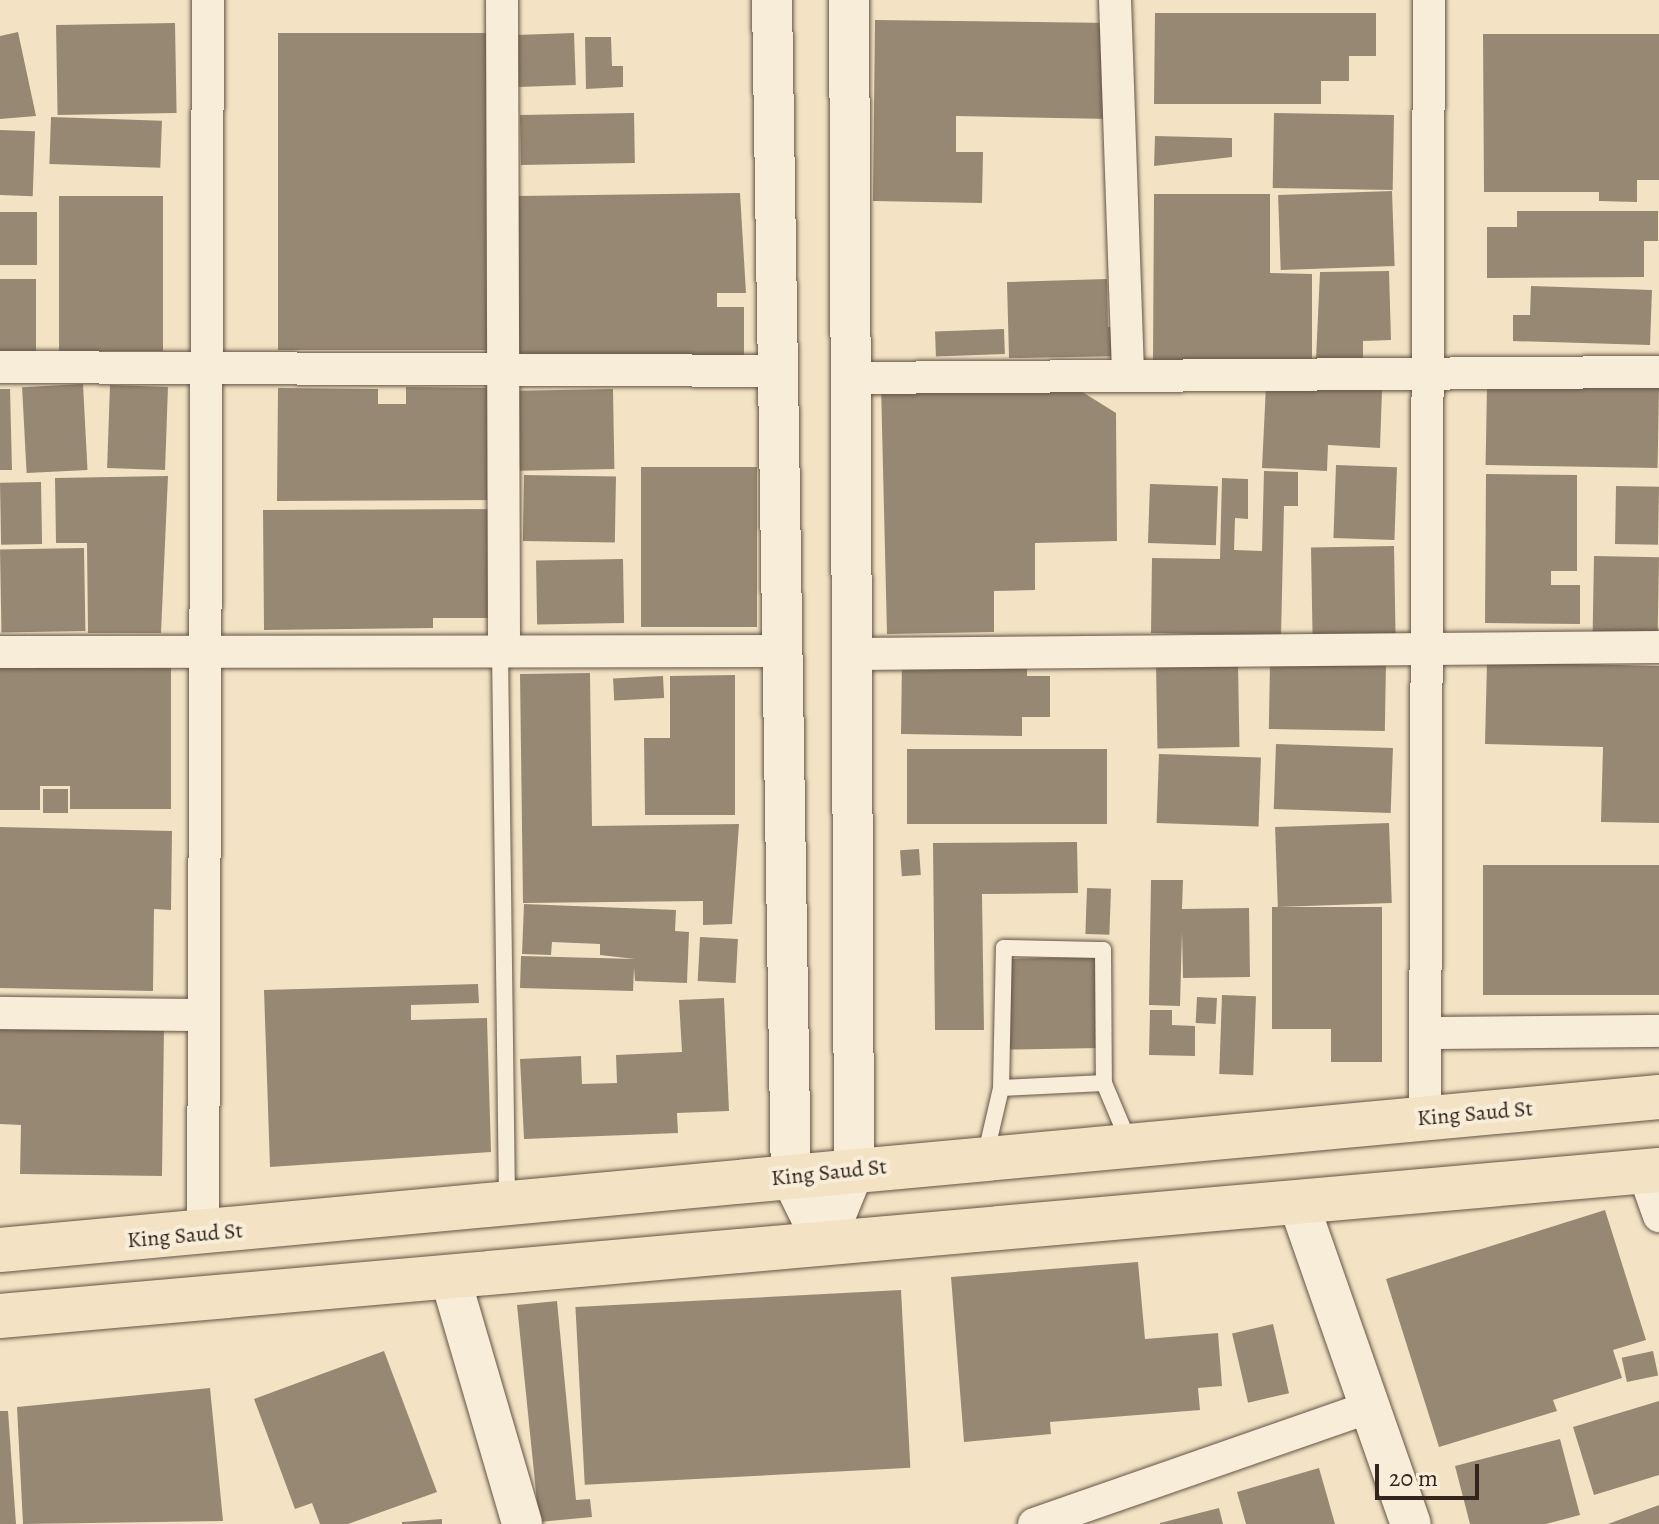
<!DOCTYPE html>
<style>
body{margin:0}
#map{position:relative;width:1659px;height:1524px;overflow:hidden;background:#f3e3c4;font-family:Alegreya,serif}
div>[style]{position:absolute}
.building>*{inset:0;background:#978873;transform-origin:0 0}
.roads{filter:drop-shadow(0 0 2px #645446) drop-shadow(0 0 2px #645446)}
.service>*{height:16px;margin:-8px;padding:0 8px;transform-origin:8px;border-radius:8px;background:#f7edd9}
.minor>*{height:32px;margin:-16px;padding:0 16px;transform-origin:16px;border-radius:16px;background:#f7edd9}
.tertiary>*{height:40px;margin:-20px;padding:0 20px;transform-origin:20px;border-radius:20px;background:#f7edd9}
.primary>*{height:44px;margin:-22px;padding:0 22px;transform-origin:22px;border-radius:22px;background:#f3e3c4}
span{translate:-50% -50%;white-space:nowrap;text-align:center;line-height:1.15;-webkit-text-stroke:8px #f7edd9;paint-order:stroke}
.street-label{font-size:22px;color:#34251c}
.scale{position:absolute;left:1375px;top:1464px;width:104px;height:36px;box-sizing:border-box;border:4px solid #34251c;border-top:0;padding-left:10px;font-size:24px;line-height:28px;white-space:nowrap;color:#34251c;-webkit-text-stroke:6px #f7edd9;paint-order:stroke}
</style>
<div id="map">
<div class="building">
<div style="clip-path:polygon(1155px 13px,1376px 13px,1376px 56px,1349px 56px,1349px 81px,1321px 81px,1321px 104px,1154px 104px)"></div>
<div style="clip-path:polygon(875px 20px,1112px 23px,1111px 119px,956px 116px,956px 152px,983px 152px,982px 203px,873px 201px)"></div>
<div style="left:175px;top:23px;width:90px;height:119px;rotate:89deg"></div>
<div style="clip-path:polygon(18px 32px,36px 116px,0 119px,0 36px)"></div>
<div style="left:498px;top:33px;width:317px;height:220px;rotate:90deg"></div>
<div style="left:574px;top:33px;width:52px;height:58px;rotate:88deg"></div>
<div style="clip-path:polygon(1483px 34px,1659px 34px,1659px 180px,1637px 180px,1637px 202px,1599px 201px,1599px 192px,1484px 192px)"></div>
<div style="clip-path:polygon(585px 37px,611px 37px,612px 66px,623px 66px,623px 87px,586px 89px)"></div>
<div style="left:634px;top:113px;width:50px;height:114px;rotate:89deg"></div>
<div style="left:1274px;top:113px;width:120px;height:75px;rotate:1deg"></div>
<div style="left:51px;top:117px;width:111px;height:47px;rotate:2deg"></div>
<div style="left:0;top:130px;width:35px;height:65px;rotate:2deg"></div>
<div style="clip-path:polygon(1155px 136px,1232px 138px,1232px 157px,1154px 166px)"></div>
<div style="left:1392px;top:191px;width:75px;height:114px;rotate:88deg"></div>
<div style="clip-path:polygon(740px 193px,746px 293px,717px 293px,717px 307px,744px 307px,744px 356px,519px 359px,517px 196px)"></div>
<div style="clip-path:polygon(1154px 194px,1270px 194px,1270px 273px,1312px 274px,1312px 361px,1153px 360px)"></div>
<div style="left:59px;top:196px;width:104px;height:155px"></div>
<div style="clip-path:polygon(1517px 211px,1658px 211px,1658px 241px,1644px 241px,1644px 277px,1487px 278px,1487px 227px,1517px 227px)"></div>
<div style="left:0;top:212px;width:37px;height:53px"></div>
<div style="clip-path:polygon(1389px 271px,1391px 340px,1363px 341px,1363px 358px,1316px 359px,1320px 272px)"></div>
<div style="left:0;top:279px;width:36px;height:78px"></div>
<div style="clip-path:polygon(1107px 279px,1108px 327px,1125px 327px,1126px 356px,1009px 358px,1007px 282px)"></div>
<div style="clip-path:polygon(1531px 286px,1652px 290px,1650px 345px,1513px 341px,1513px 315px,1530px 315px)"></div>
<div style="left:1004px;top:329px;width:25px;height:69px;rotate:88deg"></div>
<div style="clip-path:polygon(1068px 383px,1116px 413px,1117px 541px,1035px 543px,1035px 590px,994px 591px,994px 632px,887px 634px,881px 385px)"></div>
<div style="left:83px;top:384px;width:86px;height:61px;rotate:87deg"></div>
<div style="left:110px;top:385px;width:58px;height:83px;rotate:2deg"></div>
<div style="clip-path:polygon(1266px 385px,1382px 390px,1380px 448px,1328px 445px,1327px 471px,1262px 468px)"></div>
<div style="left:1487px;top:385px;width:172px;height:80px;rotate:1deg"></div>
<div style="clip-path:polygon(406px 387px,499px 388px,498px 500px,277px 501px,278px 388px,378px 389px,378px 404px,406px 404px)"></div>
<div style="clip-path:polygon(0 389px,10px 389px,12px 470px,0 470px)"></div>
<div style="left:613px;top:389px;width:80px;height:95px;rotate:89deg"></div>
<div style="left:1336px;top:465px;width:61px;height:73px;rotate:2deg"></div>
<div style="left:641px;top:467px;width:116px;height:160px"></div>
<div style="clip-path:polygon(1264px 471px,1298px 472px,1298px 506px,1284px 506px,1281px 636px,1151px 633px,1152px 558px,1220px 559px,1222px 478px,1248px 479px,1248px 519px,1235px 518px,1234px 550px,1262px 551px)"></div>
<div style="clip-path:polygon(1486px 474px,1577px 475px,1577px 571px,1551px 571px,1551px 585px,1580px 585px,1580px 624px,1485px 623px)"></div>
<div style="left:524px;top:475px;width:92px;height:66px;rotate:1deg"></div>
<div style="clip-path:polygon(168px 476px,161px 633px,88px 633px,87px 543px,56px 543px,55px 478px)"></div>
<div style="left:41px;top:482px;width:62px;height:41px;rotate:89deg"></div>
<div style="left:1150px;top:484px;width:68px;height:59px;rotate:2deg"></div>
<div style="left:1616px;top:486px;width:43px;height:58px;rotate:1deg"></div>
<div style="clip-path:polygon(498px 509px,499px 618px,433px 618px,433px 628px,264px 630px,263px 510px)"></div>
<div style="left:1394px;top:546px;width:90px;height:83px;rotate:89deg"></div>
<div style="left:84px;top:548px;width:83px;height:84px;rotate:89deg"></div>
<div style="left:1594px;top:556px;width:65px;height:77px;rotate:1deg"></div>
<div style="left:623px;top:559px;width:64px;height:87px;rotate:89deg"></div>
<div style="clip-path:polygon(0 659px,171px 660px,171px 809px,70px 809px,70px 786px,40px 786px,40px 810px,0 810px)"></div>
<div style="clip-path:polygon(902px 661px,1027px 662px,1027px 676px,1050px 676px,1050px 717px,1022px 717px,1022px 736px,901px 734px)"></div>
<div style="left:1270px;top:662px;width:116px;height:67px;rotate:1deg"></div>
<div style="clip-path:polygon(1487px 662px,1659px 666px,1659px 823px,1601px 822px,1603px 747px,1485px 744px)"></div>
<div style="left:1238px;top:663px;width:84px;height:82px;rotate:89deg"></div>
<div style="clip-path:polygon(590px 673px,592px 826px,739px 824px,732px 924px,703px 925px,703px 901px,523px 903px,520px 674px)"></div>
<div style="clip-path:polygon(735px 675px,735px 815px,645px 815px,644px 738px,670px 738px,670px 676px)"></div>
<div style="left:663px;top:676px;width:22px;height:50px;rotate:87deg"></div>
<div style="left:1276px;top:744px;width:117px;height:65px;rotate:2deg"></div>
<div style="left:1107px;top:749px;width:75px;height:200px;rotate:90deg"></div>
<div style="left:1159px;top:754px;width:102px;height:69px;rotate:2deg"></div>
<div style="left:43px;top:789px;width:25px;height:24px"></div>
<div style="left:1389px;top:823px;width:80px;height:114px;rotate:88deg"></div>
<div style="clip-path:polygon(0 827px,172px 831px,171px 910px,154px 909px,153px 991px,0 988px)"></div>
<div style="clip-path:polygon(1077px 842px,1078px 893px,982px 894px,984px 1030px,935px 1030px,933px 843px)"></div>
<div style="left:919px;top:849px;width:26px;height:19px;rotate:86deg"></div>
<div style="left:1483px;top:865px;width:176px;height:130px"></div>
<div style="clip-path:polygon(1151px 880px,1183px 880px,1182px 909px,1249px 908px,1250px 977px,1183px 978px,1182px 932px,1180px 1006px,1149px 1005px)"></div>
<div style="left:1087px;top:888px;width:24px;height:46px;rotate:2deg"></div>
<div style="clip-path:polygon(524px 904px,676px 910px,675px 931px,689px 932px,687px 983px,635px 981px,634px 968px,633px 991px,520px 988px,521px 956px,635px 959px,600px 955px,600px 944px,552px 942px,551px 955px,522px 954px)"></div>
<div style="clip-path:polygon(1272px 907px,1382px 907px,1382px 1062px,1331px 1062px,1331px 1029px,1272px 1029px)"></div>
<div style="left:700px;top:937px;width:38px;height:44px;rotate:3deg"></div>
<div style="left:1097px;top:957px;width:91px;height:93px;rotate:89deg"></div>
<div style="clip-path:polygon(478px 984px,479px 1003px,411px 1005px,411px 1020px,487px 1018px,491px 1152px,270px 1167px,264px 990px)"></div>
<div style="left:1222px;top:995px;width:34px;height:79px;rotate:2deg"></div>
<div style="left:1197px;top:997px;width:20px;height:26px;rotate:3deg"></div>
<div style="clip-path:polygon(724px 998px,729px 1111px,677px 1113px,678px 1133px,524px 1139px,520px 1059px,581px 1056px,582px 1084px,617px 1083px,616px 1055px,682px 1052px,679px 1000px)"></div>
<div style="clip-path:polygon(1150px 1010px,1172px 1010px,1172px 1025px,1195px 1026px,1195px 1056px,1149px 1055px)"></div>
<div style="clip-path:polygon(0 1028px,164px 1029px,162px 1176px,20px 1174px,21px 1125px,0 1124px)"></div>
<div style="clip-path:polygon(1605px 1210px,1646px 1340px,1613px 1350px,1622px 1378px,1553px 1400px,1557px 1411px,1439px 1447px,1386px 1279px)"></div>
<div style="clip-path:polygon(1138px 1262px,1145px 1339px,1218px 1333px,1222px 1386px,1198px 1388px,1200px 1410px,1050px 1422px,1051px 1434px,964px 1442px,951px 1277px)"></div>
<div style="left:901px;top:1290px;width:178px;height:326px;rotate:87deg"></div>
<div style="clip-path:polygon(557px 1301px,576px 1500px,590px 1499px,592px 1517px,539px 1522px,517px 1305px)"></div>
<div style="left:1273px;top:1324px;width:71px;height:42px;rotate:77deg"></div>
<div style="clip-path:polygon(384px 1351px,437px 1492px,348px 1524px,320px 1524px,312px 1503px,295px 1509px,254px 1399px)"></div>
<div style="left:1653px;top:1351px;width:25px;height:32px;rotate:78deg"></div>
<div style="clip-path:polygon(210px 1388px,223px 1521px,23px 1524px,17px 1407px)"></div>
<div style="clip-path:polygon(1659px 1401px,1659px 1475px,1594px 1495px,1573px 1427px)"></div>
<div style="clip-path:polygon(0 1411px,8px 1411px,16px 1524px,0 1524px)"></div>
<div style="clip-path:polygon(1560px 1439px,1580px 1515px,1546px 1524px,1470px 1524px,1455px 1466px)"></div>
<div style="clip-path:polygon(1319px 1468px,1335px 1524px,1246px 1524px,1237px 1492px)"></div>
<div style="clip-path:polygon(1659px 1505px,1659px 1524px,1608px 1524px)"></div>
<div style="clip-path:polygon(1219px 1508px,1223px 1524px,1160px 1524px,1160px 1523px)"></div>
<div style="clip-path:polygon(442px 1519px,442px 1524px,402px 1524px,402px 1522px)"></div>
</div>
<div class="roads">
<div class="service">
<div style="left:500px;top:650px;width:550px;rotate:89.27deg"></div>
<div style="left:1001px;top:1088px;width:140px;rotate:-88.8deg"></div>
<div style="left:1004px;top:948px;width:99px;rotate:1.2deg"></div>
<div style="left:1103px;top:950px;width:133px;rotate:89.6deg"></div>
<div style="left:985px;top:1157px;width:71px;rotate:-76.9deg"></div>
<div style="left:1001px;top:1088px;width:103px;rotate:-2.8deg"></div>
<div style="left:1104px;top:1083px;width:67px;rotate:67.2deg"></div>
</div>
<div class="minor">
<div style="left:502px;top:0;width:650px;rotate:89.82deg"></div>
<div style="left:1115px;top:0;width:374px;rotate:88deg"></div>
<div style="left:0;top:367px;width:778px;rotate:0.29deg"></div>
<div style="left:851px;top:378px;width:808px;rotate:-0.43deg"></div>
<div style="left:0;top:652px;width:783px;rotate:-0.07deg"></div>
<div style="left:852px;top:654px;width:807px;rotate:-0.5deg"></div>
<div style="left:0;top:1013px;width:204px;rotate:0.6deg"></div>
<div style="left:1426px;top:1033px;width:233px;rotate:-0.5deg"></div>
<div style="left:1425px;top:1119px;width:1119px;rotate:-89.8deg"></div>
<div style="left:1643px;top:1171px;width:48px;rotate:70.4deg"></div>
<div style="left:203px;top:1236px;width:1236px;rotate:-89.77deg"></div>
<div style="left:1034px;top:1524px;width:356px;rotate:-19.2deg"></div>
</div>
<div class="tertiary">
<div style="left:772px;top:0;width:1177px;rotate:89.08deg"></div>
<div style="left:791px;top:1177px;width:75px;rotate:63.8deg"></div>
<div style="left:1298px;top:1202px;width:341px;rotate:70.7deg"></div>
<div style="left:824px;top:1244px;width:80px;rotate:-67.9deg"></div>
<div style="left:854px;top:1170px;width:1170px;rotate:-90.24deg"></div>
<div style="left:450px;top:1277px;width:257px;rotate:73.7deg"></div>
</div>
<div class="primary">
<div style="left:0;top:1250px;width:1666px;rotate:-5.27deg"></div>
<div style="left:0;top:1316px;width:1665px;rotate:-5.03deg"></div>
</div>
</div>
<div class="street-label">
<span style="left:1475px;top:1114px;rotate:-5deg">King Saud St</span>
<span style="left:829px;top:1173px;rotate:-6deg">King Saud St</span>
<span style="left:185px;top:1236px;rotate:-5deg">King Saud St</span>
</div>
<div class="scale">20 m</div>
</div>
